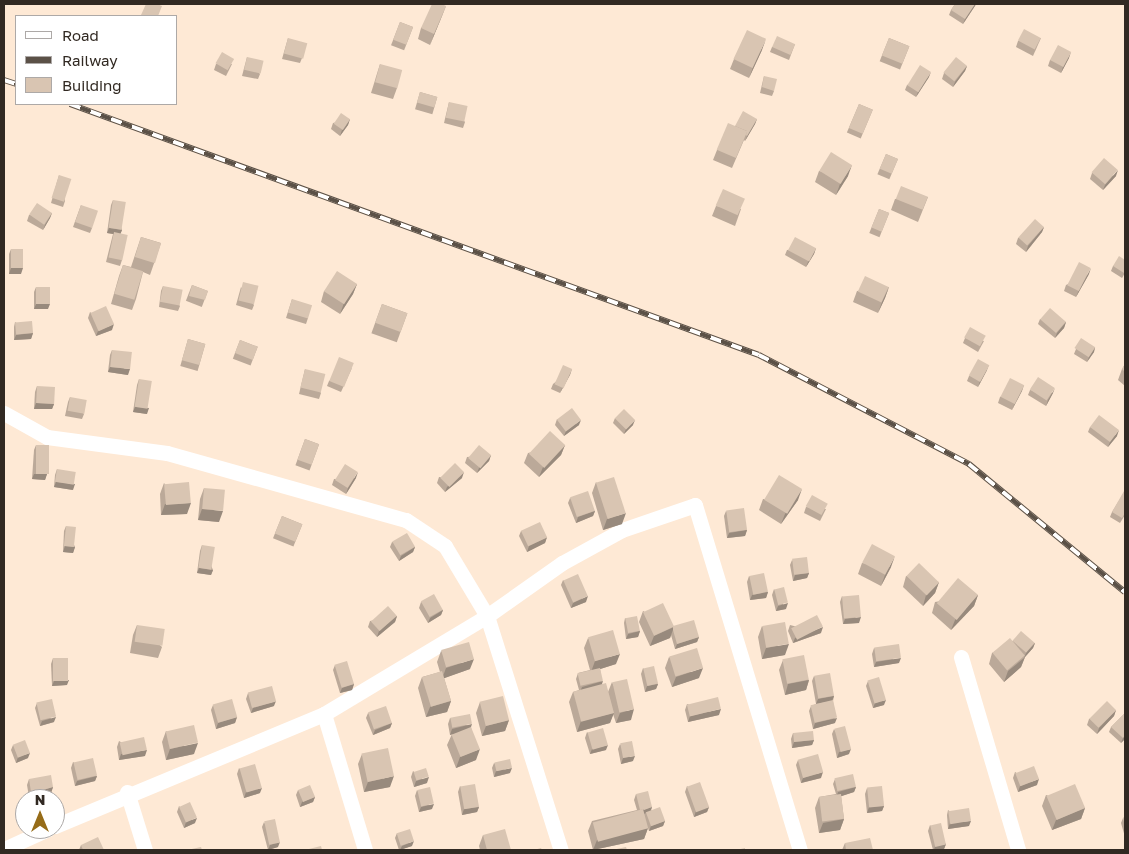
<!DOCTYPE html>
<style>
body{margin:0}
#map{position:relative;width:1129px;height:854px;overflow:hidden;background:#fee9d5;font-family:"Golos Text",sans-serif}
div>[style]{position:absolute}
.minor>*{height:15px;margin:-7.5px;padding:0 7.5px;transform-origin:7.5px;border-radius:7.5px;background:#fff}
.rail>*{height:5.5px;margin-top:-2.75px;transform-origin:0;background:repeating-linear-gradient(90deg,#fff 0 11px,#5b5147 0 22px);box-sizing:border-box;border-block:1px solid #5b5147}
.wall>*{inset:0;background:#bba999;transform-origin:0 0}
.shaded-wall>*{inset:0;background:#988a7d}
.building>*{inset:0;background:#d9c5b2;transform-origin:0 0}
span{translate:-50% -50%;white-space:nowrap;text-align:center;line-height:1.15;-webkit-text-stroke:5px #fff;paint-order:stroke}
.frame{position:absolute;inset:0;border:5px solid #312922;pointer-events:none}
.legend{position:absolute;left:15px;top:15px;width:162px;height:90px;box-sizing:border-box;background:#fff;border:1px solid #ada9a7;margin:0;padding:6px 9px;list-style:none;font-size:15px;color:#312922}
.legend li{display:flex;align-items:center;gap:10px;height:25px}
.legend b{width:25px;border:1px solid #ada9a7}
.north{position:absolute;left:15px;top:789px;width:50px;height:50px;box-sizing:border-box;background:#fff;border:1px solid #ada9a7;border-radius:50%;rotate:0deg;font-size:14px;font-weight:700;line-height:20px;text-align:center;color:#312922}
.north::after{content:'';display:block;margin:auto;width:18px;height:22px;background:#966c18;clip-path:polygon(50% 0,100% 100%,50% 72%,0 100%)}
</style>
<div id="map">
<div class="minor">
<div style="left:4px;top:413px;width:49px;rotate:29.2deg"></div>
<div style="left:47px;top:437px;width:121px;rotate:7.6deg"></div>
<div style="left:167px;top:453px;width:248px;rotate:15.7deg"></div>
<div style="left:406px;top:520px;width:47px;rotate:33.7deg"></div>
<div style="left:445px;top:546px;width:82px;rotate:59deg"></div>
<div style="left:487px;top:616px;width:245px;rotate:72.5deg"></div>
<div style="left:961px;top:657px;width:201px;rotate:73.5deg"></div>
<div style="left:324px;top:714px;width:142px;rotate:73.2deg"></div>
<div style="left:127px;top:792px;width:61px;rotate:72.8deg"></div>
<div style="left:55px;top:826px;width:291px;rotate:-22.6deg"></div>
<div style="left:324px;top:714px;width:190px;rotate:-31deg"></div>
<div style="left:487px;top:616px;width:92px;rotate:-35.2deg"></div>
<div style="left:562px;top:563px;width:68px;rotate:-28.8deg"></div>
<div style="left:622px;top:530px;width:77px;rotate:-18.9deg"></div>
<div style="left:695px;top:505px;width:361px;rotate:73.1deg"></div>
<div style="left:4px;top:849px;width:48px;rotate:-24.4deg"></div>
</div>
<div class="rail">
<div style="left:4px;top:80px;width:13px;rotate:18deg"></div>
<div style="left:70px;top:104px;width:733px;rotate:20.02deg"></div>
<div style="left:759px;top:355px;width:237px;rotate:27.4deg"></div>
<div style="left:969px;top:464px;width:202px;rotate:39.4deg"></div>
</div>
<div class="wall">
<div style="clip-path:polygon(955px 4px,976px 4px,963px 24px,949px 15px,951px 10px)"></div>
<div style="clip-path:polygon(446px 6px,430px 45px,418px 39px,421px 28px)"></div>
<div style="left:400px;top:22px;width:14px;height:25px;rotate:21deg"></div>
<div style="clip-path:polygon(288px 38px,302px 58px,300px 63px,282px 59px)"></div>
<div style="left:889px;top:38px;width:22px;height:25px;rotate:22deg"></div>
<div style="clip-path:polygon(1041px 38px,1033px 56px,1016px 47px,1018px 41px)"></div>
<div style="clip-path:polygon(795px 44px,789px 60px,770px 52px,772px 47px)"></div>
<div style="clip-path:polygon(762px 50px,749px 78px,730px 69px,734px 59px)"></div>
<div style="clip-path:polygon(247px 57px,260px 74px,258px 79px,242px 76px)"></div>
<div style="clip-path:polygon(1069px 58px,1061px 73px,1048px 66px,1050px 60px)"></div>
<div style="clip-path:polygon(216px 64px,232px 64px,226px 76px,214px 70px)"></div>
<div style="clip-path:polygon(380px 64px,397px 88px,393px 99px,371px 93px)"></div>
<div style="clip-path:polygon(967px 66px,965px 71px,953px 87px,942px 79px,944px 73px)"></div>
<div style="clip-path:polygon(764px 76px,774px 91px,772px 96px,760px 93px)"></div>
<div style="clip-path:polygon(929px 77px,916px 97px,905px 90px,907px 85px)"></div>
<div style="left:420px;top:92px;width:18px;height:18px;rotate:16deg"></div>
<div style="clip-path:polygon(449px 102px,465px 122px,463px 128px,444px 123px)"></div>
<div style="left:859px;top:104px;width:15px;height:31px;rotate:23deg"></div>
<div style="clip-path:polygon(350px 119px,348px 125px,340px 136px,331px 129px,333px 123px)"></div>
<div style="clip-path:polygon(757px 119px,755px 124px,745px 141px,744px 140px,732px 168px,713px 160px,717px 150px,735px 126px)"></div>
<div style="left:886px;top:154px;width:13px;height:22px;rotate:23deg"></div>
<div style="clip-path:polygon(819px 171px,848px 176px,836px 195px,815px 182px)"></div>
<div style="clip-path:polygon(1092px 173px,1116px 176px,1103px 190px,1090px 179px)"></div>
<div style="clip-path:polygon(59px 175px,65px 201px,63px 207px,51px 203px)"></div>
<div style="clip-path:polygon(928px 197px,918px 222px,891px 210px,895px 199px)"></div>
<div style="clip-path:polygon(113px 200px,122px 230px,120px 234px,122px 260px,120px 266px,106px 262px,113px 234px,107px 233px,111px 205px)"></div>
<div style="clip-path:polygon(81px 205px,92px 228px,90px 233px,73px 227px)"></div>
<div style="clip-path:polygon(716px 206px,741px 209px,735px 226px,712px 216px)"></div>
<div style="left:879px;top:209px;width:11px;height:26px;rotate:22deg"></div>
<div style="clip-path:polygon(52px 213px,50px 218px,43px 230px,27px 221px,29px 215px)"></div>
<div style="clip-path:polygon(1044px 227px,1042px 232px,1026px 252px,1016px 244px,1018px 238px)"></div>
<div style="clip-path:polygon(141px 237px,161px 243px,150px 275px,143px 272px,136px 299px,132px 310px,111px 304px,119px 276px,123px 265px,131px 267px)"></div>
<div style="clip-path:polygon(816px 248px,814px 254px,806px 267px,785px 255px,787px 250px)"></div>
<div style="clip-path:polygon(11px 249px,21px 274px,9px 274px,9px 254px)"></div>
<div style="clip-path:polygon(1125px 260px,1125px 273px,1122px 278px,1111px 271px,1113px 266px)"></div>
<div style="clip-path:polygon(1089px 274px,1076px 297px,1064px 291px,1066px 285px)"></div>
<div style="clip-path:polygon(357px 284px,353px 294px,340px 314px,321px 302px,324px 291px)"></div>
<div style="left:192px;top:285px;width:17px;height:17px;rotate:21deg"></div>
<div style="clip-path:polygon(163px 286px,180px 306px,178px 311px,159px 307px,161px 291px)"></div>
<div style="clip-path:polygon(36px 287px,48px 309px,34px 309px,34px 292px)"></div>
<div style="clip-path:polygon(241px 287px,254px 305px,252px 310px,236px 305px)"></div>
<div style="clip-path:polygon(889px 287px,885px 298px,878px 313px,853px 302px,857px 291px)"></div>
<div style="clip-path:polygon(292px 299px,308px 318px,306px 324px,286px 318px)"></div>
<div style="left:382px;top:304px;width:27px;height:31px;rotate:20deg"></div>
<div style="clip-path:polygon(90px 312px,112px 330px,96px 336px,88px 318px)"></div>
<div style="clip-path:polygon(1040px 319px,1066px 322px,1064px 328px,1055px 338px,1038px 324px)"></div>
<div style="clip-path:polygon(15px 322px,33px 333px,31px 339px,14px 340px,14px 327px)"></div>
<div style="clip-path:polygon(965px 338px,984px 341px,978px 352px,963px 343px)"></div>
<div style="left:188px;top:339px;width:18px;height:28px;rotate:16deg"></div>
<div style="left:240px;top:340px;width:19px;height:20px;rotate:21deg"></div>
<div style="clip-path:polygon(1095px 347px,1094px 352px,1087px 362px,1074px 354px,1076px 349px)"></div>
<div style="clip-path:polygon(112px 350px,128px 375px,108px 372px,110px 355px)"></div>
<div style="clip-path:polygon(1125px 364px,1125px 386px,1118px 380px,1122px 369px)"></div>
<div style="clip-path:polygon(352px 368px,341px 392px,327px 386px,329px 381px)"></div>
<div style="clip-path:polygon(305px 369px,321px 393px,319px 399px,299px 394px)"></div>
<div style="clip-path:polygon(572px 369px,560px 393px,551px 389px,553px 384px)"></div>
<div style="clip-path:polygon(987px 370px,978px 387px,967px 381px,969px 376px)"></div>
<div style="clip-path:polygon(139px 379px,147px 414px,133px 412px,137px 385px)"></div>
<div style="clip-path:polygon(1024px 385px,1012px 410px,998px 403px,1000px 397px)"></div>
<div style="clip-path:polygon(37px 386px,54px 404px,52px 409px,34px 409px,35px 392px)"></div>
<div style="clip-path:polygon(1030px 390px,1053px 393px,1046px 406px,1028px 395px)"></div>
<div style="clip-path:polygon(70px 397px,84px 414px,82px 419px,65px 416px,68px 402px)"></div>
<div style="clip-path:polygon(615px 418px,633px 425px,624px 434px,613px 423px)"></div>
<div style="clip-path:polygon(557px 419px,579px 425px,564px 436px,555px 425px)"></div>
<div style="clip-path:polygon(1090px 427px,1117px 436px,1108px 447px,1088px 432px)"></div>
<div style="left:305px;top:439px;width:15px;height:28px;rotate:20deg"></div>
<div style="clip-path:polygon(36px 445px,47px 474px,45px 480px,32px 479px,34px 450px)"></div>
<div style="clip-path:polygon(565px 445px,561px 455px,539px 477px,524px 463px,528px 453px)"></div>
<div style="clip-path:polygon(491px 455px,489px 461px,477px 473px,465px 463px,467px 457px)"></div>
<div style="clip-path:polygon(57px 469px,73px 490px,54px 487px,55px 475px)"></div>
<div style="clip-path:polygon(439px 477px,462px 478px,445px 492px,437px 483px)"></div>
<div style="clip-path:polygon(356px 478px,346px 494px,332px 485px,334px 479px)"></div>
<div style="clip-path:polygon(596px 482px,622px 524px,603px 530px,592px 493px)"></div>
<div style="clip-path:polygon(164px 483px,187px 514px,161px 515px,160px 494px)"></div>
<div style="clip-path:polygon(204px 488px,219px 522px,198px 520px,200px 499px)"></div>
<div style="clip-path:polygon(1125px 491px,1125px 515px,1120px 523px,1110px 517px,1112px 512px)"></div>
<div style="clip-path:polygon(570px 498px,595px 511px,593px 516px,576px 523px,568px 503px)"></div>
<div style="clip-path:polygon(763px 499px,798px 500px,781px 524px,759px 510px)"></div>
<div style="clip-path:polygon(806px 507px,826px 509px,820px 521px,804px 513px)"></div>
<div style="clip-path:polygon(726px 511px,747px 530px,745px 536px,727px 538px,724px 516px)"></div>
<div style="left:282px;top:516px;width:22px;height:24px;rotate:22deg"></div>
<div style="clip-path:polygon(66px 526px,75px 547px,73px 553px,63px 552px,64px 531px)"></div>
<div style="clip-path:polygon(521px 531px,547px 537px,545px 543px,527px 552px,519px 536px)"></div>
<div style="clip-path:polygon(392px 542px,415px 547px,413px 552px,399px 561px,390px 547px)"></div>
<div style="clip-path:polygon(202px 545px,213px 570px,211px 575px,197px 573px,200px 551px)"></div>
<div style="clip-path:polygon(792px 560px,809px 573px,807px 578px,793px 581px,790px 565px)"></div>
<div style="clip-path:polygon(862px 563px,891px 567px,881px 586px,858px 574px)"></div>
<div style="clip-path:polygon(749px 576px,768px 592px,766px 598px,750px 600px,747px 582px)"></div>
<div style="clip-path:polygon(906px 576px,939px 582px,935px 593px,923px 606px,903px 587px)"></div>
<div style="clip-path:polygon(563px 580px,586px 602px,571px 608px,561px 585px)"></div>
<div style="clip-path:polygon(774px 589px,786px 609px,776px 611px,772px 595px)"></div>
<div style="clip-path:polygon(978px 595px,974px 606px,951px 630px,932px 613px,935px 602px)"></div>
<div style="clip-path:polygon(842px 596px,859px 623px,843px 624px,840px 602px)"></div>
<div style="clip-path:polygon(421px 602px,443px 610px,441px 615px,428px 623px,419px 608px)"></div>
<div style="clip-path:polygon(643px 611px,673px 626px,699px 637px,697px 642px,675px 649px,671px 635px,670px 638px,650px 646px,639px 622px)"></div>
<div style="clip-path:polygon(397px 616px,395px 622px,377px 637px,368px 627px,370px 621px)"></div>
<div style="clip-path:polygon(625px 618px,640px 631px,638px 637px,626px 639px,624px 623px)"></div>
<div style="clip-path:polygon(137px 625px,162px 647px,158px 658px,130px 653px,133px 635px)"></div>
<div style="clip-path:polygon(790px 625px,821px 633px,793px 643px,788px 631px)"></div>
<div style="clip-path:polygon(762px 626px,785px 655px,762px 659px,758px 637px)"></div>
<div style="clip-path:polygon(588px 638px,616px 664px,600px 669px,602px 684px,608px 692px,612px 682px,631px 720px,616px 723px,613px 714px,610px 723px,577px 732px,569px 702px,573px 692px,579px 690px,576px 679px,578px 673px,590px 670px,584px 648px)"></div>
<div style="clip-path:polygon(1012px 641px,1035px 643px,1033px 648px,1025px 657px,1021px 667px,1004px 682px,989px 664px,992px 653px)"></div>
<div style="clip-path:polygon(874px 648px,899px 663px,874px 667px,872px 654px)"></div>
<div style="clip-path:polygon(441px 651px,470px 669px,444px 678px,451px 701px,447px 712px,426px 717px,418px 688px,422px 677px,440px 672px,437px 662px)"></div>
<div style="clip-path:polygon(669px 657px,699px 678px,672px 687px,665px 668px)"></div>
<div style="clip-path:polygon(53px 658px,67px 685px,52px 686px,51px 664px)"></div>
<div style="clip-path:polygon(783px 660px,809px 680px,806px 690px,785px 695px,779px 670px)"></div>
<div style="clip-path:polygon(335px 665px,354px 684px,352px 690px,340px 693px,333px 670px)"></div>
<div style="clip-path:polygon(643px 668px,658px 684px,656px 689px,645px 692px,641px 674px)"></div>
<div style="clip-path:polygon(814px 676px,834px 696px,833px 701px,835px 723px,813px 729px,809px 711px,811px 706px,816px 704px,812px 681px)"></div>
<div style="clip-path:polygon(868px 681px,884px 705px,873px 708px,866px 686px)"></div>
<div style="clip-path:polygon(248px 693px,274px 706px,251px 713px,246px 699px)"></div>
<div style="clip-path:polygon(480px 702px,509px 720px,505px 731px,482px 736px,476px 713px)"></div>
<div style="clip-path:polygon(37px 703px,54px 722px,40px 726px,35px 708px)"></div>
<div style="clip-path:polygon(687px 704px,719px 715px,688px 722px,685px 710px)"></div>
<div style="clip-path:polygon(213px 705px,237px 717px,235px 723px,216px 729px,211px 710px)"></div>
<div style="clip-path:polygon(1116px 710px,1114px 716px,1097px 734px,1087px 725px,1089px 719px)"></div>
<div style="clip-path:polygon(368px 713px,392px 723px,390px 728px,373px 735px,366px 718px)"></div>
<div style="clip-path:polygon(1125px 713px,1125px 739px,1121px 743px,1109px 732px,1111px 727px)"></div>
<div style="clip-path:polygon(450px 718px,471px 727px,476px 760px,456px 768px,447px 745px,452px 734px,450px 735px,448px 724px)"></div>
<div style="clip-path:polygon(834px 729px,849px 754px,837px 758px,832px 734px)"></div>
<div style="clip-path:polygon(166px 731px,194px 754px,166px 760px,162px 742px)"></div>
<div style="clip-path:polygon(587px 732px,606px 750px,590px 754px,585px 738px)"></div>
<div style="clip-path:polygon(793px 733px,814px 740px,812px 745px,792px 748px,791px 739px)"></div>
<div style="clip-path:polygon(119px 741px,145px 756px,119px 760px,117px 747px)"></div>
<div style="clip-path:polygon(620px 744px,633px 761px,621px 764px,618px 749px)"></div>
<div style="clip-path:polygon(13px 745px,28px 758px,16px 763px,11px 750px)"></div>
<div style="clip-path:polygon(362px 754px,390px 787px,364px 792px,358px 764px)"></div>
<div style="clip-path:polygon(798px 760px,821px 778px,801px 783px,796px 765px)"></div>
<div style="clip-path:polygon(73px 762px,97px 776px,95px 781px,75px 786px,71px 768px)"></div>
<div style="clip-path:polygon(494px 763px,510px 773px,494px 777px,492px 768px)"></div>
<div style="clip-path:polygon(239px 768px,260px 793px,244px 798px,237px 774px)"></div>
<div style="clip-path:polygon(413px 771px,427px 783px,414px 787px,411px 777px)"></div>
<div style="clip-path:polygon(1015px 772px,1037px 785px,1018px 792px,1013px 778px)"></div>
<div style="clip-path:polygon(29px 779px,53px 787px,51px 793px,44px 794px,44px 799px,36px 799px,36px 796px,29px 797px,27px 785px)"></div>
<div style="clip-path:polygon(835px 779px,856px 787px,854px 792px,841px 796px,844px 819px,840px 830px,819px 833px,815px 808px,819px 797px,836px 794px,833px 784px)"></div>
<div style="clip-path:polygon(460px 786px,479px 807px,477px 812px,462px 815px,458px 792px)"></div>
<div style="clip-path:polygon(687px 786px,709px 807px,707px 812px,694px 817px,685px 792px)"></div>
<div style="clip-path:polygon(867px 788px,884px 806px,882px 811px,867px 813px,865px 794px)"></div>
<div style="clip-path:polygon(298px 790px,315px 797px,313px 802px,300px 807px,296px 795px)"></div>
<div style="clip-path:polygon(417px 790px,432px 809px,419px 812px,415px 796px)"></div>
<div style="clip-path:polygon(636px 794px,652px 807px,651px 810px,665px 821px,663px 826px,649px 831px,648px 828px,644px 839px,593px 850px,588px 831px,592px 821px,637px 810px,634px 800px)"></div>
<div style="clip-path:polygon(1046px 795px,1085px 808px,1081px 819px,1052px 830px,1042px 806px)"></div>
<div style="clip-path:polygon(179px 806px,195px 823px,184px 828px,177px 812px)"></div>
<div style="clip-path:polygon(948px 810px,969px 826px,948px 829px,947px 815px)"></div>
<div style="clip-path:polygon(1125px 817px,1125px 837px,1121px 823px,1123px 818px)"></div>
<div style="clip-path:polygon(264px 822px,278px 847px,268px 850px,262px 827px)"></div>
<div style="clip-path:polygon(930px 825px,946px 844px,944px 849px,933px 850px,928px 831px)"></div>
<div style="clip-path:polygon(397px 833px,412px 846px,399px 850px,395px 838px)"></div>
<div style="clip-path:polygon(483px 835px,511px 850px,480px 850px,479px 846px)"></div>
<div style="clip-path:polygon(845px 843px,873px 850px,842px 850px)"></div>
<div style="clip-path:polygon(81px 845px,104px 850px,79px 850px)"></div>
</div>
<div class="shaded-wall">
<div style="clip-path:polygon(975px 4px,976px 4px,975px 6px,963px 24px,965px 19px)"></div>
<div style="clip-path:polygon(446px 6px,442px 16px,430px 45px,434px 34px)"></div>
<div style="clip-path:polygon(766px 39px,762px 50px,749px 78px,753px 67px)"></div>
<div style="clip-path:polygon(1071px 52px,1069px 58px,1061px 73px,1063px 67px)"></div>
<div style="clip-path:polygon(967px 66px,965px 71px,953px 87px,955px 82px)"></div>
<div style="clip-path:polygon(931px 72px,929px 77px,916px 97px,918px 92px)"></div>
<div style="clip-path:polygon(350px 119px,348px 125px,340px 136px,342px 130px)"></div>
<div style="clip-path:polygon(757px 119px,755px 124px,745px 141px,747px 136px)"></div>
<div style="clip-path:polygon(852px 165px,848px 176px,836px 195px,840px 184px)"></div>
<div style="clip-path:polygon(1118px 170px,1116px 176px,1103px 190px,1105px 185px)"></div>
<div style="clip-path:polygon(52px 213px,50px 218px,43px 230px,45px 225px)"></div>
<div style="clip-path:polygon(1044px 227px,1042px 232px,1026px 252px,1028px 246px)"></div>
<div style="clip-path:polygon(109px 228px,122px 230px,120px 235px,107px 233px)"></div>
<div style="clip-path:polygon(816px 248px,814px 254px,806px 267px,808px 262px)"></div>
<div style="clip-path:polygon(11px 268px,23px 268px,21px 274px,9px 274px)"></div>
<div style="clip-path:polygon(1091px 268px,1089px 274px,1076px 297px,1078px 292px)"></div>
<div style="clip-path:polygon(357px 284px,353px 294px,340px 314px,344px 303px)"></div>
<div style="clip-path:polygon(889px 287px,885px 298px,878px 313px,882px 302px)"></div>
<div style="clip-path:polygon(36px 304px,50px 304px,48px 309px,34px 309px)"></div>
<div style="clip-path:polygon(1066px 322px,1064px 328px,1055px 338px,1057px 333px)"></div>
<div style="clip-path:polygon(114px 324px,112px 330px,96px 336px,98px 331px)"></div>
<div style="clip-path:polygon(33px 333px,31px 339px,14px 340px,16px 335px)"></div>
<div style="clip-path:polygon(1095px 347px,1094px 352px,1087px 362px,1089px 357px)"></div>
<div style="clip-path:polygon(989px 365px,987px 370px,978px 387px,980px 381px)"></div>
<div style="clip-path:polygon(110px 367px,130px 369px,128px 375px,108px 372px)"></div>
<div style="clip-path:polygon(572px 369px,570px 375px,560px 393px,562px 388px)"></div>
<div style="clip-path:polygon(1024px 385px,1022px 391px,1012px 410px,1014px 405px)"></div>
<div style="clip-path:polygon(1055px 388px,1053px 393px,1046px 406px,1048px 400px)"></div>
<div style="clip-path:polygon(36px 403px,54px 404px,52px 409px,34px 409px)"></div>
<div style="clip-path:polygon(135px 407px,149px 408px,147px 414px,133px 412px)"></div>
<div style="clip-path:polygon(581px 420px,579px 425px,564px 436px,566px 431px)"></div>
<div style="clip-path:polygon(635px 420px,633px 425px,624px 434px,626px 429px)"></div>
<div style="clip-path:polygon(1119px 430px,1117px 436px,1108px 447px,1110px 442px)"></div>
<div style="clip-path:polygon(565px 445px,561px 455px,539px 477px,543px 467px)"></div>
<div style="clip-path:polygon(491px 455px,489px 461px,477px 473px,479px 468px)"></div>
<div style="clip-path:polygon(358px 472px,356px 478px,346px 494px,348px 488px)"></div>
<div style="clip-path:polygon(464px 472px,462px 478px,445px 492px,447px 487px)"></div>
<div style="clip-path:polygon(34px 474px,47px 474px,45px 480px,32px 479px)"></div>
<div style="clip-path:polygon(56px 482px,75px 484px,73px 490px,54px 487px)"></div>
<div style="clip-path:polygon(802px 489px,798px 500px,781px 524px,785px 514px)"></div>
<div style="clip-path:polygon(191px 503px,187px 514px,161px 515px,165px 504px)"></div>
<div style="clip-path:polygon(202px 509px,223px 511px,219px 522px,198px 520px)"></div>
<div style="clip-path:polygon(595px 511px,593px 516px,576px 523px,578px 517px)"></div>
<div style="clip-path:polygon(626px 513px,622px 524px,603px 530px,607px 519px)"></div>
<div style="clip-path:polygon(747px 530px,745px 536px,727px 538px,729px 533px)"></div>
<div style="clip-path:polygon(547px 537px,545px 543px,527px 552px,529px 546px)"></div>
<div style="clip-path:polygon(65px 546px,75px 547px,73px 553px,63px 552px)"></div>
<div style="clip-path:polygon(415px 547px,413px 552px,399px 561px,401px 556px)"></div>
<div style="clip-path:polygon(895px 556px,891px 567px,881px 586px,885px 575px)"></div>
<div style="clip-path:polygon(199px 568px,213px 570px,211px 575px,197px 573px)"></div>
<div style="clip-path:polygon(809px 573px,807px 578px,793px 581px,795px 575px)"></div>
<div style="clip-path:polygon(939px 582px,935px 593px,923px 606px,926px 595px)"></div>
<div style="clip-path:polygon(768px 592px,766px 598px,750px 600px,752px 595px)"></div>
<div style="clip-path:polygon(978px 595px,974px 606px,951px 630px,955px 620px)"></div>
<div style="clip-path:polygon(588px 596px,586px 602px,571px 608px,573px 603px)"></div>
<div style="clip-path:polygon(788px 603px,786px 609px,776px 611px,778px 606px)"></div>
<div style="clip-path:polygon(443px 610px,441px 615px,428px 623px,430px 618px)"></div>
<div style="clip-path:polygon(397px 616px,395px 622px,377px 637px,379px 631px)"></div>
<div style="clip-path:polygon(861px 617px,859px 623px,843px 624px,845px 619px)"></div>
<div style="clip-path:polygon(674px 627px,670px 638px,650px 646px,654px 636px)"></div>
<div style="clip-path:polygon(823px 627px,821px 633px,793px 643px,795px 638px)"></div>
<div style="clip-path:polygon(640px 631px,638px 637px,626px 639px,628px 634px)"></div>
<div style="clip-path:polygon(699px 637px,697px 642px,675px 649px,677px 644px)"></div>
<div style="clip-path:polygon(1035px 643px,1033px 648px,1025px 657px,1021px 667px,1004px 682px,1008px 671px,1024px 658px,1026px 653px)"></div>
<div style="clip-path:polygon(789px 644px,785px 655px,762px 659px,766px 648px)"></div>
<div style="clip-path:polygon(620px 654px,616px 664px,591px 672px,595px 661px)"></div>
<div style="clip-path:polygon(901px 658px,899px 663px,874px 667px,876px 662px)"></div>
<div style="clip-path:polygon(474px 659px,470px 669px,442px 679px,446px 668px)"></div>
<div style="clip-path:polygon(703px 668px,699px 678px,672px 687px,676px 677px)"></div>
<div style="clip-path:polygon(69px 680px,67px 685px,52px 686px,54px 681px)"></div>
<div style="clip-path:polygon(809px 680px,806px 690px,785px 695px,788px 684px)"></div>
<div style="clip-path:polygon(603px 681px,601px 687px,580px 692px,582px 687px)"></div>
<div style="clip-path:polygon(354px 684px,352px 690px,340px 693px,342px 688px)"></div>
<div style="clip-path:polygon(658px 684px,656px 689px,645px 692px,647px 686px)"></div>
<div style="clip-path:polygon(834px 696px,832px 701px,816px 704px,818px 699px)"></div>
<div style="clip-path:polygon(886px 700px,884px 705px,873px 708px,875px 703px)"></div>
<div style="clip-path:polygon(276px 701px,274px 706px,251px 713px,253px 708px)"></div>
<div style="clip-path:polygon(451px 701px,447px 712px,426px 717px,430px 707px)"></div>
<div style="clip-path:polygon(634px 709px,631px 720px,616px 723px,620px 713px)"></div>
<div style="clip-path:polygon(721px 709px,719px 715px,688px 722px,690px 716px)"></div>
<div style="clip-path:polygon(1116px 710px,1114px 716px,1097px 734px,1099px 728px)"></div>
<div style="clip-path:polygon(614px 713px,610px 723px,577px 732px,581px 721px)"></div>
<div style="clip-path:polygon(56px 717px,54px 722px,40px 726px,42px 721px)"></div>
<div style="clip-path:polygon(237px 717px,235px 723px,216px 729px,218px 723px)"></div>
<div style="clip-path:polygon(837px 718px,835px 723px,813px 729px,815px 723px)"></div>
<div style="clip-path:polygon(509px 720px,505px 731px,482px 736px,486px 726px)"></div>
<div style="clip-path:polygon(392px 723px,390px 728px,373px 735px,375px 730px)"></div>
<div style="clip-path:polygon(472px 724px,470px 730px,450px 735px,452px 729px)"></div>
<div style="clip-path:polygon(1125px 735px,1125px 739px,1121px 743px,1123px 738px)"></div>
<div style="clip-path:polygon(814px 740px,812px 745px,792px 748px,794px 742px)"></div>
<div style="clip-path:polygon(198px 743px,194px 754px,166px 760px,170px 749px)"></div>
<div style="clip-path:polygon(608px 745px,606px 750px,590px 754px,592px 749px)"></div>
<div style="clip-path:polygon(480px 749px,476px 760px,456px 768px,460px 757px)"></div>
<div style="clip-path:polygon(851px 749px,849px 754px,837px 758px,839px 752px)"></div>
<div style="clip-path:polygon(147px 750px,145px 756px,119px 760px,121px 754px)"></div>
<div style="clip-path:polygon(30px 753px,28px 758px,16px 763px,18px 757px)"></div>
<div style="clip-path:polygon(635px 756px,633px 761px,621px 764px,623px 758px)"></div>
<div style="clip-path:polygon(512px 768px,510px 773px,494px 777px,496px 771px)"></div>
<div style="clip-path:polygon(823px 772px,821px 778px,801px 783px,803px 778px)"></div>
<div style="clip-path:polygon(97px 776px,95px 781px,75px 786px,77px 781px)"></div>
<div style="clip-path:polygon(394px 776px,390px 787px,364px 792px,368px 782px)"></div>
<div style="clip-path:polygon(429px 777px,427px 783px,414px 787px,416px 781px)"></div>
<div style="clip-path:polygon(1039px 779px,1037px 785px,1018px 792px,1020px 786px)"></div>
<div style="clip-path:polygon(53px 787px,51px 793px,41px 795px,43px 790px)"></div>
<div style="clip-path:polygon(856px 787px,854px 792px,836px 798px,838px 792px)"></div>
<div style="clip-path:polygon(262px 788px,260px 793px,244px 798px,246px 792px)"></div>
<div style="clip-path:polygon(38px 791px,36px 796px,29px 797px,31px 792px)"></div>
<div style="clip-path:polygon(315px 797px,313px 802px,300px 807px,302px 802px)"></div>
<div style="clip-path:polygon(434px 804px,432px 809px,419px 812px,421px 807px)"></div>
<div style="clip-path:polygon(884px 806px,882px 811px,867px 813px,869px 807px)"></div>
<div style="clip-path:polygon(479px 807px,477px 812px,462px 815px,464px 809px)"></div>
<div style="clip-path:polygon(652px 807px,650px 813px,646px 812px,645px 814px,640px 811px)"></div>
<div style="clip-path:polygon(709px 807px,707px 812px,694px 817px,696px 811px)"></div>
<div style="clip-path:polygon(1085px 808px,1081px 819px,1052px 830px,1056px 820px)"></div>
<div style="clip-path:polygon(197px 818px,195px 823px,184px 828px,186px 822px)"></div>
<div style="clip-path:polygon(844px 819px,840px 830px,819px 833px,823px 823px)"></div>
<div style="clip-path:polygon(665px 821px,663px 826px,649px 831px,651px 826px)"></div>
<div style="clip-path:polygon(971px 821px,969px 826px,948px 829px,950px 823px)"></div>
<div style="clip-path:polygon(648px 828px,644px 839px,593px 850px,597px 840px)"></div>
<div style="clip-path:polygon(414px 841px,412px 846px,400px 850px,402px 846px)"></div>
<div style="clip-path:polygon(280px 842px,278px 847px,268px 850px,270px 845px)"></div>
<div style="clip-path:polygon(946px 844px,944px 849px,934px 850px,935px 846px)"></div>
</div>
<div class="building">
<div style="clip-path:polygon(146px 4px,157px 4px,162px 6px,158px 16px,143px 16px,141px 15px)"></div>
<div style="clip-path:polygon(432px 4px,442px 4px,446px 6px,434px 34px,421px 28px)"></div>
<div style="clip-path:polygon(955px 4px,975px 4px,965px 19px,951px 10px)"></div>
<div style="left:400px;top:22px;width:14px;height:19px;rotate:21deg"></div>
<div style="left:1024px;top:29px;width:19px;height:13px;rotate:28deg"></div>
<div style="left:747px;top:30px;width:21px;height:32px;rotate:25deg"></div>
<div style="left:777px;top:36px;width:20px;height:12px;rotate:24deg"></div>
<div style="left:288px;top:38px;width:20px;height:16px;rotate:15deg"></div>
<div style="left:889px;top:38px;width:22px;height:19px;rotate:22deg"></div>
<div style="left:1058px;top:45px;width:15px;height:17px;rotate:28deg"></div>
<div style="left:222px;top:52px;width:14px;height:13px;rotate:30deg"></div>
<div style="left:247px;top:57px;width:17px;height:13px;rotate:13deg"></div>
<div style="left:956px;top:57px;width:14px;height:20px;rotate:39deg"></div>
<div style="left:380px;top:64px;width:23px;height:19px;rotate:15deg"></div>
<div style="left:920px;top:65px;width:13px;height:24px;rotate:32deg"></div>
<div style="clip-path:polygon(764px 76px,777px 79px,774px 91px,762px 87px)"></div>
<div style="left:420px;top:92px;width:18px;height:11px;rotate:16deg"></div>
<div style="left:449px;top:102px;width:19px;height:16px;rotate:12deg"></div>
<div style="left:859px;top:104px;width:15px;height:26px;rotate:23deg"></div>
<div style="clip-path:polygon(743px 111px,757px 119px,747px 136px,746px 135px,747px 131px,735px 126px)"></div>
<div style="left:341px;top:113px;width:11px;height:13px;rotate:34deg"></div>
<div style="left:728px;top:123px;width:21px;height:29px;rotate:23deg"></div>
<div style="left:831px;top:152px;width:25px;height:22px;rotate:32deg"></div>
<div style="left:886px;top:154px;width:13px;height:16px;rotate:23deg"></div>
<div style="left:1104px;top:158px;width:18px;height:19px;rotate:41deg"></div>
<div style="left:59px;top:175px;width:13px;height:24px;rotate:18deg"></div>
<div style="left:901px;top:186px;width:29px;height:14px;rotate:22deg"></div>
<div style="left:723px;top:189px;width:24px;height:18px;rotate:24deg"></div>
<div style="left:113px;top:200px;width:13px;height:28px;rotate:9deg"></div>
<div style="left:37px;top:203px;width:18px;height:14px;rotate:34deg"></div>
<div style="left:81px;top:205px;width:18px;height:18px;rotate:19deg"></div>
<div style="left:879px;top:209px;width:11px;height:20px;rotate:22deg"></div>
<div style="left:1035px;top:219px;width:12px;height:25px;rotate:42deg"></div>
<div style="left:114px;top:232px;width:14px;height:26px;rotate:12deg"></div>
<div style="left:141px;top:237px;width:21px;height:21px;rotate:17deg"></div>
<div style="left:795px;top:237px;width:24px;height:15px;rotate:28deg"></div>
<div style="left:11px;top:249px;width:12px;height:19px"></div>
<div style="clip-path:polygon(1119px 256px,1125px 260px,1125px 271px,1124px 273px,1113px 266px)"></div>
<div style="left:1079px;top:262px;width:13px;height:26px;rotate:27deg"></div>
<div style="left:123px;top:265px;width:21px;height:30px;rotate:17deg"></div>
<div style="left:337px;top:271px;width:24px;height:24px;rotate:33deg"></div>
<div style="left:865px;top:276px;width:26px;height:17px;rotate:25deg"></div>
<div style="left:243px;top:282px;width:16px;height:19px;rotate:14deg"></div>
<div style="clip-path:polygon(192px 285px,208px 291px,205px 300px,189px 296px)"></div>
<div style="left:163px;top:286px;width:20px;height:16px;rotate:11deg"></div>
<div style="left:36px;top:287px;width:14px;height:17px"></div>
<div style="left:292px;top:299px;width:21px;height:14px;rotate:17deg"></div>
<div style="left:382px;top:304px;width:27px;height:20px;rotate:20deg"></div>
<div style="left:106px;top:306px;width:20px;height:17px;rotate:66deg"></div>
<div style="left:1050px;top:308px;width:21px;height:15px;rotate:41deg"></div>
<div style="left:32px;top:321px;width:12px;height:17px;rotate:85deg"></div>
<div style="left:970px;top:327px;width:18px;height:12px;rotate:29deg"></div>
<div style="left:1081px;top:338px;width:17px;height:12px;rotate:33deg"></div>
<div style="left:188px;top:339px;width:18px;height:22px;rotate:16deg"></div>
<div style="left:240px;top:340px;width:19px;height:14px;rotate:21deg"></div>
<div style="left:112px;top:350px;width:20px;height:17px;rotate:6deg"></div>
<div style="left:339px;top:357px;width:16px;height:26px;rotate:22deg"></div>
<div style="left:978px;top:359px;width:13px;height:19px;rotate:29deg"></div>
<div style="clip-path:polygon(1125px 364px,1125px 372px,1122px 369px)"></div>
<div style="left:563px;top:365px;width:10px;height:21px;rotate:24deg"></div>
<div style="left:305px;top:369px;width:21px;height:19px;rotate:14deg"></div>
<div style="left:1038px;top:377px;width:20px;height:15px;rotate:33deg"></div>
<div style="left:1010px;top:378px;width:16px;height:21px;rotate:27deg"></div>
<div style="left:139px;top:379px;width:13px;height:28px;rotate:9deg"></div>
<div style="left:37px;top:386px;width:18px;height:17px;rotate:3deg"></div>
<div style="left:70px;top:397px;width:17px;height:14px;rotate:10deg"></div>
<div style="left:572px;top:408px;width:15px;height:19px;rotate:53deg"></div>
<div style="left:624px;top:409px;width:16px;height:13px;rotate:45deg"></div>
<div style="left:1099px;top:415px;width:25px;height:15px;rotate:37deg"></div>
<div style="left:550px;top:431px;width:21px;height:31px;rotate:43deg"></div>
<div style="left:305px;top:439px;width:15px;height:22px;rotate:20deg"></div>
<div style="left:36px;top:445px;width:13px;height:29px"></div>
<div style="left:479px;top:445px;width:16px;height:17px;rotate:40deg"></div>
<div style="left:455px;top:463px;width:13px;height:21px;rotate:45deg"></div>
<div style="left:345px;top:464px;width:15px;height:19px;rotate:32deg"></div>
<div style="left:57px;top:469px;width:19px;height:13px;rotate:9deg"></div>
<div style="left:779px;top:475px;width:27px;height:29px;rotate:31deg"></div>
<div style="left:614px;top:477px;width:38px;height:19px;rotate:72deg"></div>
<div style="left:189px;top:482px;width:21px;height:25px;rotate:85deg"></div>
<div style="left:204px;top:488px;width:21px;height:21px;rotate:5deg"></div>
<div style="left:588px;top:491px;width:21px;height:19px;rotate:71deg"></div>
<div style="clip-path:polygon(1124px 491px,1125px 491px,1125px 513px,1122px 518px,1112px 512px)"></div>
<div style="left:812px;top:495px;width:18px;height:13px;rotate:29deg"></div>
<div style="left:744px;top:508px;width:22px;height:18px;rotate:82deg"></div>
<div style="left:282px;top:516px;width:22px;height:19px;rotate:22deg"></div>
<div style="left:540px;top:522px;width:17px;height:21px;rotate:65deg"></div>
<div style="left:66px;top:526px;width:10px;height:20px;rotate:6deg"></div>
<div style="left:407px;top:533px;width:16px;height:17px;rotate:60deg"></div>
<div style="left:872px;top:544px;width:26px;height:21px;rotate:28deg"></div>
<div style="left:202px;top:545px;width:13px;height:23px;rotate:9deg"></div>
<div style="left:807px;top:557px;width:16px;height:15px;rotate:83deg"></div>
<div style="left:919px;top:563px;width:28px;height:18px;rotate:44deg"></div>
<div style="left:764px;top:573px;width:19px;height:15px;rotate:78deg"></div>
<div style="left:578px;top:574px;width:24px;height:16px;rotate:66deg"></div>
<div style="left:958px;top:578px;width:26px;height:33px;rotate:40deg"></div>
<div style="left:784px;top:587px;width:16px;height:10px;rotate:76deg"></div>
<div style="left:434px;top:594px;width:18px;height:15px;rotate:61deg"></div>
<div style="left:859px;top:595px;width:22px;height:17px;rotate:85deg"></div>
<div style="left:663px;top:603px;width:26px;height:22px;rotate:65deg"></div>
<div style="left:388px;top:606px;width:13px;height:23px;rotate:48deg"></div>
<div style="left:817px;top:615px;width:13px;height:29px;rotate:63deg"></div>
<div style="left:637px;top:616px;width:15px;height:12px;rotate:79deg"></div>
<div style="clip-path:polygon(694px 620px,699px 637px,677px 644px,673px 630px,673px 626px)"></div>
<div style="left:785px;top:622px;width:22px;height:23px;rotate:80deg"></div>
<div style="left:137px;top:625px;width:28px;height:17px;rotate:8deg"></div>
<div style="left:613px;top:630px;width:25px;height:26px;rotate:74deg"></div>
<div style="left:1021px;top:631px;width:18px;height:13px;rotate:41deg"></div>
<div style="left:1010px;top:638px;width:23px;height:23px;rotate:50deg"></div>
<div style="left:469px;top:642px;width:18px;height:29px;rotate:74deg"></div>
<div style="left:899px;top:644px;width:14px;height:25px;rotate:82deg"></div>
<div style="left:697px;top:648px;width:21px;height:29px;rotate:73deg"></div>
<div style="left:804px;top:655px;width:25px;height:22px;rotate:79deg"></div>
<div style="left:53px;top:658px;width:15px;height:23px"></div>
<div style="left:347px;top:661px;width:24px;height:13px;rotate:73deg"></div>
<div style="left:654px;top:666px;width:18px;height:11px;rotate:77deg"></div>
<div style="left:600px;top:668px;width:13px;height:23px;rotate:77deg"></div>
<div style="left:442px;top:671px;width:31px;height:21px;rotate:73deg"></div>
<div style="left:830px;top:673px;width:23px;height:16px;rotate:80deg"></div>
<div style="left:879px;top:677px;width:24px;height:12px;rotate:73deg"></div>
<div style="left:627px;top:679px;width:31px;height:15px;rotate:77deg"></div>
<div style="left:606px;top:683px;width:31px;height:34px;rotate:75deg"></div>
<div style="left:272px;top:686px;width:16px;height:25px;rotate:75deg"></div>
<div style="left:503px;top:696px;width:25px;height:24px;rotate:76deg"></div>
<div style="left:718px;top:697px;width:12px;height:32px;rotate:76deg"></div>
<div style="left:52px;top:699px;width:18px;height:16px;rotate:77deg"></div>
<div style="left:232px;top:699px;width:19px;height:20px;rotate:74deg"></div>
<div style="left:833px;top:700px;width:18px;height:23px;rotate:77deg"></div>
<div style="left:1107px;top:701px;width:13px;height:25px;rotate:45deg"></div>
<div style="left:386px;top:706px;width:18px;height:19px;rotate:71deg"></div>
<div style="clip-path:polygon(1125px 713px,1125px 735px,1123px 738px,1111px 727px)"></div>
<div style="left:470px;top:714px;width:10px;height:20px;rotate:79deg"></div>
<div style="left:194px;top:725px;width:18px;height:29px;rotate:77deg"></div>
<div style="left:845px;top:726px;width:24px;height:11px;rotate:75deg"></div>
<div style="left:471px;top:727px;width:24px;height:21px;rotate:68deg"></div>
<div style="left:603px;top:728px;width:18px;height:16px;rotate:74deg"></div>
<div style="left:813px;top:731px;width:9px;height:20px;rotate:84deg"></div>
<div style="left:144px;top:737px;width:13px;height:25px;rotate:77deg"></div>
<div style="left:25px;top:740px;width:14px;height:13px;rotate:69deg"></div>
<div style="left:632px;top:741px;width:15px;height:12px;rotate:79deg"></div>
<div style="left:388px;top:748px;width:29px;height:27px;rotate:78deg"></div>
<div style="left:818px;top:754px;width:19px;height:21px;rotate:74deg"></div>
<div style="left:93px;top:758px;width:18px;height:20px;rotate:77deg"></div>
<div style="left:510px;top:759px;width:9px;height:16px;rotate:77deg"></div>
<div style="left:255px;top:764px;width:25px;height:16px;rotate:74deg"></div>
<div style="left:1034px;top:766px;width:14px;height:20px;rotate:69deg"></div>
<div style="left:426px;top:768px;width:9px;height:13px;rotate:72deg"></div>
<div style="left:853px;top:774px;width:13px;height:19px;rotate:77deg"></div>
<div style="clip-path:polygon(51px 775px,53px 787px,43px 790px,45px 797px,39px 798px,38px 791px,31px 792px,29px 779px)"></div>
<div style="left:700px;top:782px;width:27px;height:14px;rotate:70deg"></div>
<div style="left:475px;top:784px;width:23px;height:15px;rotate:80deg"></div>
<div style="left:1075px;top:784px;width:26px;height:31px;rotate:67deg"></div>
<div style="left:310px;top:785px;width:13px;height:13px;rotate:67deg"></div>
<div style="left:882px;top:786px;width:20px;height:15px;rotate:84deg"></div>
<div style="left:430px;top:787px;width:17px;height:13px;rotate:77deg"></div>
<div style="clip-path:polygon(648px 791px,652px 807px,644px 810px,643px 809px,640px 810px,636px 794px)"></div>
<div style="left:841px;top:794px;width:25px;height:22px;rotate:83deg"></div>
<div style="left:190px;top:802px;width:17px;height:12px;rotate:66deg"></div>
<div style="left:660px;top:807px;width:15px;height:15px;rotate:70deg"></div>
<div style="left:969px;top:808px;width:13px;height:21px;rotate:81deg"></div>
<div style="left:643px;top:809px;width:20px;height:52px;rotate:75deg"></div>
<div style="clip-path:polygon(1125px 817px,1125px 826px,1123px 818px)"></div>
<div style="left:275px;top:819px;width:24px;height:11px;rotate:78deg"></div>
<div style="left:941px;top:823px;width:22px;height:11px;rotate:77deg"></div>
<div style="left:410px;top:829px;width:13px;height:14px;rotate:72deg"></div>
<div style="clip-path:polygon(505px 829px,511px 850px,487px 850px,483px 835px)"></div>
<div style="clip-path:polygon(98px 837px,104px 850px,83px 850px,81px 845px)"></div>
<div style="clip-path:polygon(870px 838px,873px 850px,846px 850px,845px 843px)"></div>
<div style="clip-path:polygon(321px 846px,322px 850px,305px 850px)"></div>
<div style="clip-path:polygon(201px 847px,202px 850px,187px 850px)"></div>
<div style="clip-path:polygon(626px 847px,627px 850px,612px 850px)"></div>
<div style="clip-path:polygon(541px 848px,542px 850px,534px 850px)"></div>
<div style="clip-path:polygon(745px 848px,745px 850px,736px 850px)"></div>
</div>
<div class="frame"></div>
<ul class="legend">
<li><b style="height:6px;background:#fff"></b>Road</li>
<li><b style="height:6px;background:#5b5147"></b>Railway</li>
<li><b style="height:14px;background:#d9c5b2"></b>Building</li>
</ul>
<div class="north">N</div>
</div>
